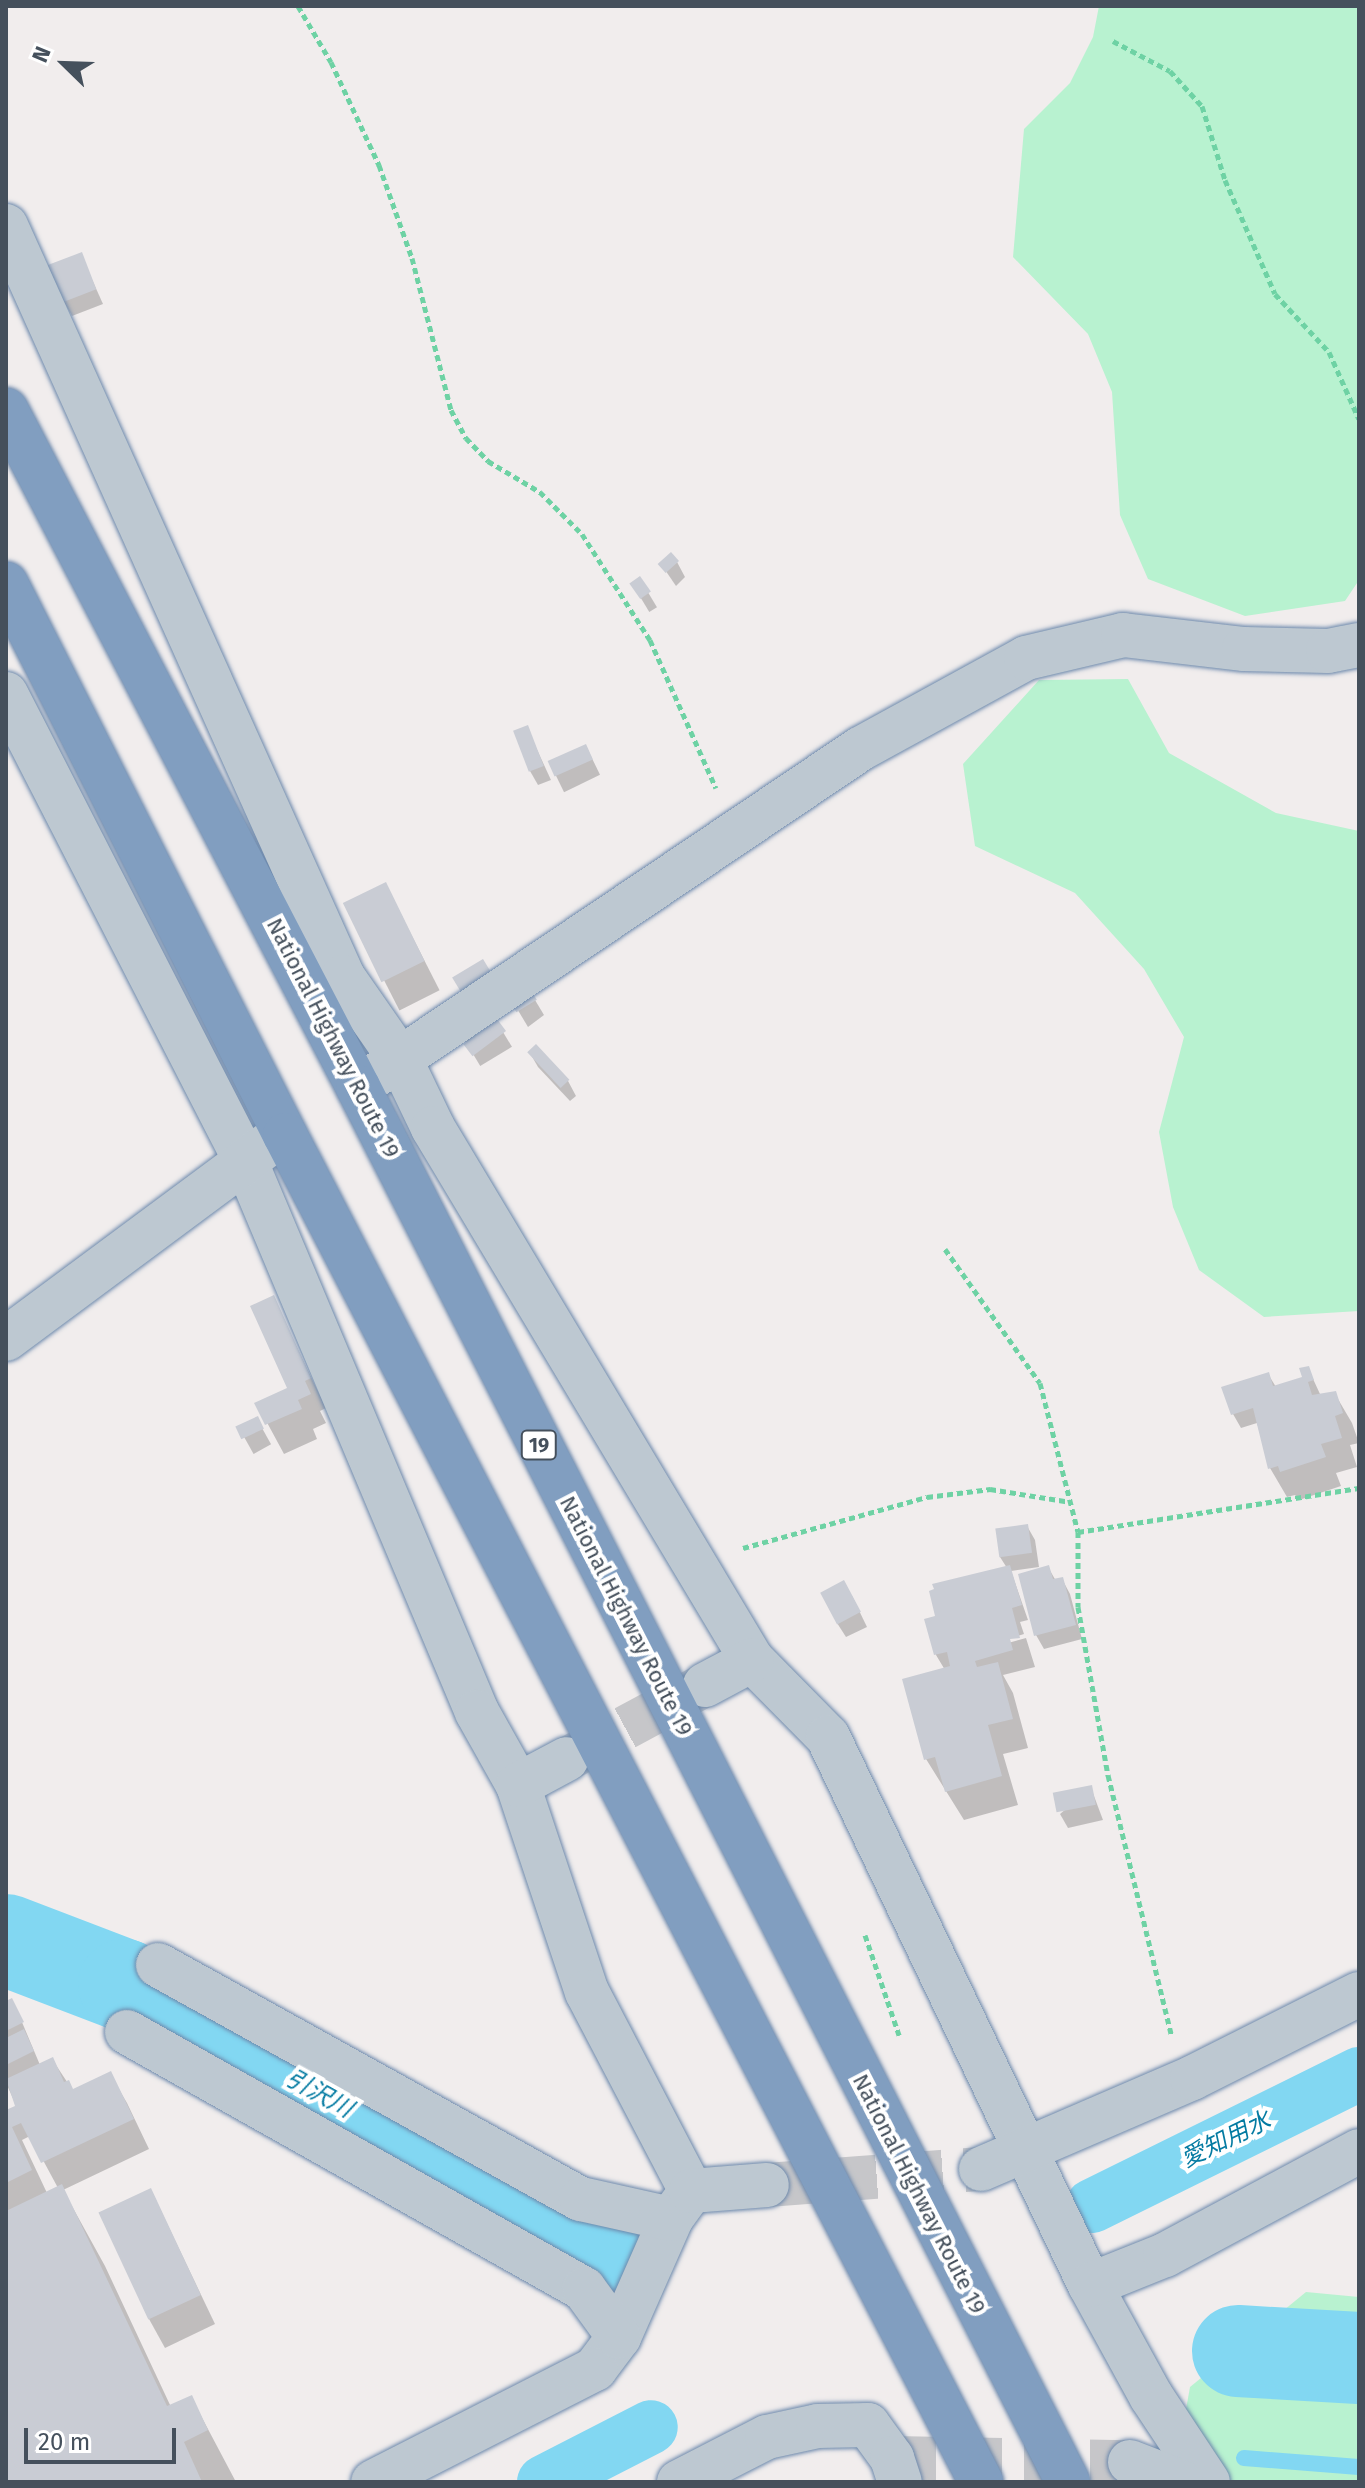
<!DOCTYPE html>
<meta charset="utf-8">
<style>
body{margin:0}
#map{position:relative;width:1365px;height:2488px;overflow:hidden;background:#f1eded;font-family:"Fira Sans","Noto Sans JP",sans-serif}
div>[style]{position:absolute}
.green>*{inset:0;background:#b8f2d0}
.shadow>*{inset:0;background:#0003;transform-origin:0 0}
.stream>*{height:16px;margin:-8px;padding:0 8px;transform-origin:8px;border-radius:8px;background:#82d7f2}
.canal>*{height:54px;margin:-27px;padding:0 27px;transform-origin:27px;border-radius:27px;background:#82d7f2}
.river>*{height:92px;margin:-46px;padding:0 46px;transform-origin:46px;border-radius:46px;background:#82d7f2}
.building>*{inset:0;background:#c9ccd4;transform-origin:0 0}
.street-tunnel>*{height:44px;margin-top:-22px;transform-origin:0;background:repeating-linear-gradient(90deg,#c6c6c9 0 44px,transparent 0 66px)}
.path>*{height:5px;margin-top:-2.5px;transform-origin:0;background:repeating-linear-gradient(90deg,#6ed2a4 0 6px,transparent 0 10px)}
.roads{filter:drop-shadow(0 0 2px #6d89ac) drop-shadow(0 0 2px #6d89ac)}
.street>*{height:44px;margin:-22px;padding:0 22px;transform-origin:22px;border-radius:22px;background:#bdc8d1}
.highway>*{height:44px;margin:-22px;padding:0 22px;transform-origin:22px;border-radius:22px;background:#819ec0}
span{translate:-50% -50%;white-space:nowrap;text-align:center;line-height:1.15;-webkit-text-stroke:8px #fff;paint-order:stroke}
.shield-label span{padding:2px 6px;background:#fff;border:2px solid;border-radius:6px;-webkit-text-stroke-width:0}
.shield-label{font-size:20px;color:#45505c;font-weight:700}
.street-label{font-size:22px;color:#45505c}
.water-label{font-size:24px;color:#047ba2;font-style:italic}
.frame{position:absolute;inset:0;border:8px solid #45505c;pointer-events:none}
.north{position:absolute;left:24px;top:24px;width:80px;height:80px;-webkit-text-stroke:6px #fff;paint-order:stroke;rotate:293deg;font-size:22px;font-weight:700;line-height:32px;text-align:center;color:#45505c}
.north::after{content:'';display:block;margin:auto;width:28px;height:36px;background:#45505c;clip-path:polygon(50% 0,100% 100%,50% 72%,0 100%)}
.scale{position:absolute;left:24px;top:2428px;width:152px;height:36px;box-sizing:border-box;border:4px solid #45505c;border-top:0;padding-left:10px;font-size:24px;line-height:28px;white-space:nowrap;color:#45505c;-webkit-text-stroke:6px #fff;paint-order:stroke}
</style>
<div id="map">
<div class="green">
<div style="clip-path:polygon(1099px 6px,1359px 6px,1359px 580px,1345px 601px,1245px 616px,1148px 579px,1120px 515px,1112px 392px,1088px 334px,1013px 257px,1024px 129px,1070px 83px,1093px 37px)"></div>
<div style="clip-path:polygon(1128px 679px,1169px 753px,1276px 813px,1359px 831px,1359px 1311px,1264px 1317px,1199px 1270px,1173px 1207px,1159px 1132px,1184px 1037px,1144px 969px,1075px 893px,975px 846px,963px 764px,1039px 680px)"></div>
<div style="clip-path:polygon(1306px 2292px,1359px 2297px,1359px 2482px,1173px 2482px,1190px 2387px)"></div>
</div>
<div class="shadow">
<div style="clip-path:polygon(81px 255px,103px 304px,72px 316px,64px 302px)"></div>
<div style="clip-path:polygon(677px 562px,685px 577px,676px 586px,661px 564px)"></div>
<div style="left:640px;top:579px;width:33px;height:9px;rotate:59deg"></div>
<div style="clip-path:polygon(527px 728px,551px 780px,538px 785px,530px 771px)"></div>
<div style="left:586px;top:746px;width:32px;height:40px;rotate:64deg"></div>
<div style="left:386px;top:885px;width:118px;height:45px;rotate:63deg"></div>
<div style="clip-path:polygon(532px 995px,544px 1015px,528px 1027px,516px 1007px)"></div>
<div style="left:497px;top:1022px;width:29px;height:37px;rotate:59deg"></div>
<div style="clip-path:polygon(536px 1047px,568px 1081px,576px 1096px,570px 1101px,538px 1067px,530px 1053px)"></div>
<div style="clip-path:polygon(273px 1298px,326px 1408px,320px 1411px,326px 1423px,313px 1429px,317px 1439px,284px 1454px,257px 1404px,290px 1389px)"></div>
<div style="clip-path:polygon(1308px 1368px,1320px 1394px,1335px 1394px,1352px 1423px,1359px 1443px,1350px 1445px,1357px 1467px,1336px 1473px,1341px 1486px,1299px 1500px,1295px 1495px,1287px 1497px,1270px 1468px,1257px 1423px,1241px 1428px,1233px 1414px,1268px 1374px,1276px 1387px,1304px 1378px)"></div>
<div style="left:257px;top:1419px;width:29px;height:20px;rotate:61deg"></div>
<div style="clip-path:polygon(1027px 1526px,1035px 1540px,1039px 1567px,1011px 1571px,1028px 1620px,1020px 1622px,1024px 1634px,1008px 1639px,1008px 1643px,1026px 1638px,1035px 1667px,1003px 1675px,1013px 1693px,1028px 1748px,1003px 1754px,1018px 1805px,964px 1820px,926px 1759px,945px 1670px,936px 1655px,927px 1620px,938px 1618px,1007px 1568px,1000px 1557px)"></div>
<div style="clip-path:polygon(1048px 1567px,1056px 1581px,1062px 1579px,1070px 1594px,1082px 1639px,1044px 1649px,1036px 1635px)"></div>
<div style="clip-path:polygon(852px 1596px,867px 1627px,846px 1637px,837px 1623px)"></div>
<div style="clip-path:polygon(1091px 1788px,1103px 1820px,1068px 1828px,1060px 1814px)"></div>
<div style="clip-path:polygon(evenodd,6px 2003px,19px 2015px,40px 2065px,52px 2059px,73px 2091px,110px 2074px,127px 2103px,149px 2149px,63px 2190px,105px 2266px,171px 2407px,191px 2397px,236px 2482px,6px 2482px,6px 2106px,8px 2111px,17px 2107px,6px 2083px,6px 2003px,30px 2136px,58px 2188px,47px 2193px,22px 2140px,30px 2136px)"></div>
<div style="clip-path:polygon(151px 2190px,215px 2324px,165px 2348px,149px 2319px)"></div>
</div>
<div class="stream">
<div style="left:1244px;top:2458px;width:115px;rotate:4.5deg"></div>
</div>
<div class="canal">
<div style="left:1092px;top:2206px;width:298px;rotate:-26.3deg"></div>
<div style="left:544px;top:2482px;width:120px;rotate:-27.2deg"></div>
</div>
<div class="river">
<div style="left:6px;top:1940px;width:126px;rotate:20.9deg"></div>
<div style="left:124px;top:1985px;width:573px;rotate:29.16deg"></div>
<div style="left:1238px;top:2351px;width:121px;rotate:3.3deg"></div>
</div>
<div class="building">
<div style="left:82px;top:252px;width:40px;height:38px;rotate:69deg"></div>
<div style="left:671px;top:552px;width:12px;height:18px;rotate:48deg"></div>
<div style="left:640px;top:576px;width:19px;height:13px;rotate:55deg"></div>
<div style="left:528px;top:725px;width:44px;height:16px;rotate:69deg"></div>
<div style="left:586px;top:744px;width:17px;height:42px;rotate:66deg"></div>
<div style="left:386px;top:882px;width:88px;height:48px;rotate:64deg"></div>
<div style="left:483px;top:959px;width:17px;height:36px;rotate:59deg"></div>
<div style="left:532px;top:992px;width:9px;height:24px;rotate:58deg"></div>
<div style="left:497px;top:1019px;width:15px;height:42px;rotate:53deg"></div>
<div style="left:536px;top:1044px;width:49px;height:12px;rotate:47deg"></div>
<div style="clip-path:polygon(274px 1295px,311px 1378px,305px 1381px,311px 1394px,298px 1400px,302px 1409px,265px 1425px,254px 1403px,287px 1388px,250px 1306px)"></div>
<div style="clip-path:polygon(1309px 1366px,1314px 1380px,1308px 1382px,1312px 1395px,1336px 1391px,1343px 1413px,1335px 1416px,1342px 1438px,1321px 1444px,1326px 1457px,1280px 1472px,1278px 1466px,1268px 1469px,1253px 1408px,1231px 1415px,1221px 1387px,1269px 1372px,1273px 1386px,1302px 1377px,1299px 1368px)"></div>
<div style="left:258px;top:1416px;width:14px;height:25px;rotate:65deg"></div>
<div style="left:1028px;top:1524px;width:29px;height:33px;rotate:82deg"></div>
<div style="clip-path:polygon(1010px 1565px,1022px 1605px,1012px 1608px,1020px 1638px,1010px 1639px,1013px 1650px,975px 1661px,977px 1667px,998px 1662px,1013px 1719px,988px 1725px,1002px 1776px,945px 1792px,935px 1757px,924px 1760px,902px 1679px,950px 1666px,947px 1652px,934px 1655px,924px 1619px,935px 1616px,929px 1591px,934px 1589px,932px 1584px)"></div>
<div style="clip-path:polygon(1049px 1565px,1053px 1579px,1063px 1577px,1076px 1625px,1034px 1636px,1018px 1574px)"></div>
<div style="left:844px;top:1580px;width:36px;height:27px;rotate:62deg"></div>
<div style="left:1092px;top:1785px;width:20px;height:40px;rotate:79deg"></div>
<div style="clip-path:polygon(12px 1998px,24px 2022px,6px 2031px,6px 2001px)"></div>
<div style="clip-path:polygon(24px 2029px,34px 2051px,6px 2065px,6px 2038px)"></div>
<div style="clip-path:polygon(53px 2057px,64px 2082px,69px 2080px,73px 2089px,111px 2071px,134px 2119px,41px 2163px,21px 2123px,12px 2127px,32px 2170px,6px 2183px,6px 2110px,15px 2106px,6px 2079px)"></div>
<div style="clip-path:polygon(62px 2184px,167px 2406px,192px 2395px,208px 2430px,184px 2442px,202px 2482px,6px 2482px,6px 2211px)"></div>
<div style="left:151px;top:2188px;width:118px;height:58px;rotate:65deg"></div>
</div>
<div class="street-tunnel">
<div style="left:567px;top:1759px;width:154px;rotate:-28.2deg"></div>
<div style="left:767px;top:2185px;width:215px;rotate:-4.3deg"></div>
<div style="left:892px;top:2458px;width:238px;rotate:1deg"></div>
</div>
<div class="path">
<div style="left:298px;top:6px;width:65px;rotate:59.5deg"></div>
<div style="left:331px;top:62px;width:114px;rotate:65deg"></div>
<div style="left:379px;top:165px;width:99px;rotate:70.5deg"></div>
<div style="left:412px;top:258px;width:157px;rotate:75.6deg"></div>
<div style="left:451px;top:410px;width:32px;rotate:62deg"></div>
<div style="left:466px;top:438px;width:32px;rotate:46deg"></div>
<div style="left:488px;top:461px;width:61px;rotate:30.8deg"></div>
<div style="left:540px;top:492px;width:59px;rotate:45deg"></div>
<div style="left:582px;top:534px;width:126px;rotate:57.3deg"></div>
<div style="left:650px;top:640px;width:162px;rotate:66deg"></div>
<div style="left:1113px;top:41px;width:64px;rotate:27.8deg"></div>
<div style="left:1170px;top:71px;width:47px;rotate:47.6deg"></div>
<div style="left:1202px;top:106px;width:77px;rotate:72.7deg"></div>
<div style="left:1225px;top:180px;width:124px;rotate:66.3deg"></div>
<div style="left:1275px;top:294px;width:79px;rotate:47deg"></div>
<div style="left:1329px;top:352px;width:73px;rotate:65.9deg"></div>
<div style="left:945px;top:1249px;width:164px;rotate:54.7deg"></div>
<div style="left:1040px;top:1383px;width:154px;rotate:75.7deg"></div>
<div style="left:1078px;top:1532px;width:75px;rotate:90deg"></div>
<div style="left:1078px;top:1607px;width:171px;rotate:79.9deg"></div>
<div style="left:1108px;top:1775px;width:267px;rotate:76.3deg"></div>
<div style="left:1078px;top:1532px;width:284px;rotate:-8.9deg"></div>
<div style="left:743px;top:1548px;width:191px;rotate:-15.5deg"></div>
<div style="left:927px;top:1497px;width:64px;rotate:-7.2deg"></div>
<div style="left:990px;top:1489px;width:82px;rotate:9.1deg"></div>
<div style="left:865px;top:1935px;width:106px;rotate:71.2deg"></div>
</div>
<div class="roads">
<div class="street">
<div style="left:6px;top:226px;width:823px;rotate:65.83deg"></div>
<div style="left:343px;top:977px;width:100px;rotate:55.2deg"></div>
<div style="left:400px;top:1059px;width:76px;rotate:64.4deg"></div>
<div style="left:433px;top:1128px;width:620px;rotate:59.05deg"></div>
<div style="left:752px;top:1660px;width:108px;rotate:45.4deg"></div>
<div style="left:828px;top:1737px;width:607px;rotate:64.45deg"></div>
<div style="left:1090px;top:2285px;width:127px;rotate:61.2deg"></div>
<div style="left:1151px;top:2396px;width:103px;rotate:56.5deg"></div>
<div style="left:6px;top:694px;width:524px;rotate:62.85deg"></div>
<div style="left:245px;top:1160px;width:599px;rotate:67.2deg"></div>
<div style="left:477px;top:1712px;width:84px;rotate:60.7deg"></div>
<div style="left:518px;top:1785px;width:218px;rotate:71.6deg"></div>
<div style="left:587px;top:1992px;width:225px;rotate:62.4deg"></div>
<div style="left:691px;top:2191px;width:34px;rotate:126deg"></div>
<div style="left:671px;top:2219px;width:129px;rotate:113.8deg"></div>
<div style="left:619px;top:2337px;width:40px;rotate:127deg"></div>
<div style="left:595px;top:2369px;width:249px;rotate:153deg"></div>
<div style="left:376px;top:1075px;width:584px;rotate:-33.96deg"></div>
<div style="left:860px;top:749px;width:189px;rotate:-28.7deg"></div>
<div style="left:1026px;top:658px;width:100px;rotate:-13.3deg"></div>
<div style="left:1123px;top:635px;width:122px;rotate:6.6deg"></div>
<div style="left:1244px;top:649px;width:84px;rotate:1.4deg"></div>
<div style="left:1328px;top:651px;width:32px;rotate:-11deg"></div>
<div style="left:6px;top:1339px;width:327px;rotate:-36.6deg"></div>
<div style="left:705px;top:1685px;width:53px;rotate:-28deg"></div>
<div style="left:518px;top:1785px;width:55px;rotate:-28deg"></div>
<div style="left:158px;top:1965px;width:483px;rotate:29deg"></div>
<div style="left:581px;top:2199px;width:92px;rotate:12.5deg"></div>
<div style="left:127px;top:2032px;width:524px;rotate:29.35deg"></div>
<div style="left:584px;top:2289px;width:59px;rotate:53.9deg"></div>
<div style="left:981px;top:2169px;width:230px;rotate:-23.3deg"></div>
<div style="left:1192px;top:2078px;width:187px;rotate:-26.7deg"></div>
<div style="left:691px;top:2191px;width:76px;rotate:-4.5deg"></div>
<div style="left:1090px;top:2285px;width:81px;rotate:-21.8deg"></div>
<div style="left:1165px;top:2255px;width:220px;rotate:-28.2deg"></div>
<div style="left:1130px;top:2462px;width:55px;rotate:21.4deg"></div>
<div style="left:679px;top:2482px;width:99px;rotate:-27.1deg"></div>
<div style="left:767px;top:2437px;width:52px;rotate:-12.2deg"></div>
<div style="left:818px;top:2426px;width:50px;rotate:-1.1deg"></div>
<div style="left:868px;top:2425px;width:41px;rotate:54deg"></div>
<div style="left:892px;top:2458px;width:25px;rotate:72deg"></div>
</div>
<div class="highway">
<div style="left:6px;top:410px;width:763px;rotate:62.53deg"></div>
<div style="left:358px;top:1087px;width:1565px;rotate:63.03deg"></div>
<div style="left:6px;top:584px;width:618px;rotate:63.14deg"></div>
<div style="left:285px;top:1135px;width:1516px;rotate:62.67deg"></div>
</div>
</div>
<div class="shield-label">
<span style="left:539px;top:1445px">19</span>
</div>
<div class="street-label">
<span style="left:333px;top:1038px;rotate:63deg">National Highway Route 19</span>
<span style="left:626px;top:1616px;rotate:63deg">National Highway Route 19</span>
<span style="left:919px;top:2194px;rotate:63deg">National Highway Route 19</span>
</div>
<div class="water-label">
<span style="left:319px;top:2094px;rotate:29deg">引沢川</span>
<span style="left:1226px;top:2140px;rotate:-26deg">愛知用水</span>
</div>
<div class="frame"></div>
<div class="north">N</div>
<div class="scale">20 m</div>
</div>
